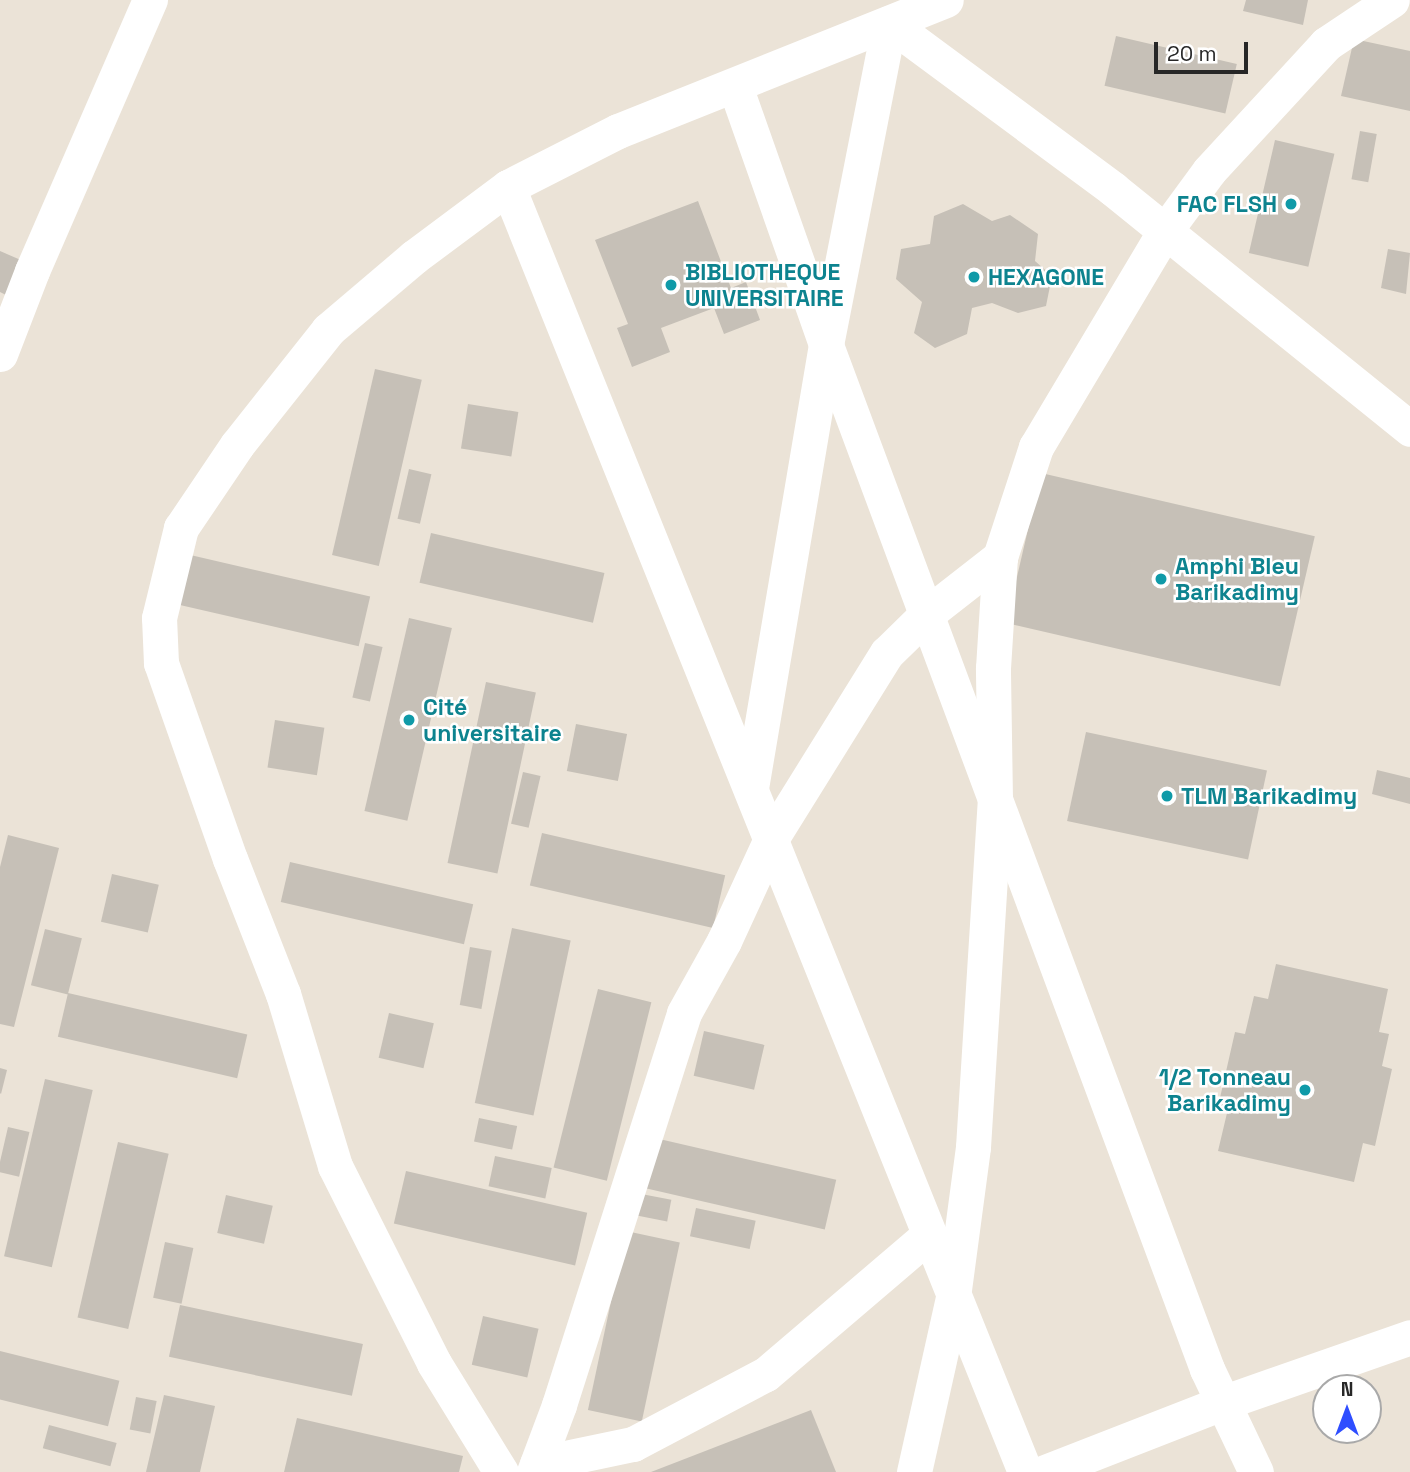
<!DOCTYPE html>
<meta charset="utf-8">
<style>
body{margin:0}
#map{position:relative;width:1410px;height:1472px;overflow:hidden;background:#ebe3d7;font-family:"Space Grotesk",sans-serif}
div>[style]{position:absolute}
.building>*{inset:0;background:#c6c0b7;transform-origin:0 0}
.minor>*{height:35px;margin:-17.5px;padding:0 17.5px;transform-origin:17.5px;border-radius:17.5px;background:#fff}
.dots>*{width:19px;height:19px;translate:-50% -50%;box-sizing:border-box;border:4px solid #fff;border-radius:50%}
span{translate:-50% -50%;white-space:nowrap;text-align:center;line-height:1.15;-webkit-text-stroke:5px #fff;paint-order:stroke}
.culture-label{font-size:23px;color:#0d838f;font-weight:700}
.right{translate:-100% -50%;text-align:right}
.left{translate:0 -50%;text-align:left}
.north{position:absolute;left:1312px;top:1374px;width:70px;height:70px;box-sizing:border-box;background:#fff;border:2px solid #a9a9a9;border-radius:50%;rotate:0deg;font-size:19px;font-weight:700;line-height:28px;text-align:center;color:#272727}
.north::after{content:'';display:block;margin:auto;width:24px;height:32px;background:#2f4eff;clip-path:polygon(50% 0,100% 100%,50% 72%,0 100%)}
.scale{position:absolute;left:1154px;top:42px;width:94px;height:32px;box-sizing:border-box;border:4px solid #272727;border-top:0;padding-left:9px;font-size:21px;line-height:24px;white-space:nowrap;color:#272727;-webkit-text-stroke:5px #fff;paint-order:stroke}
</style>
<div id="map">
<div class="building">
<div style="clip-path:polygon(1246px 0,1308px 0,1303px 25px,1243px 11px)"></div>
<div style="left:1116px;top:36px;width:124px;height:51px;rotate:13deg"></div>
<div style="clip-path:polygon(1354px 39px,1410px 51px,1410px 111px,1341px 96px)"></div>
<div style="left:1360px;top:131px;width:17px;height:49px;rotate:10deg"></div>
<div style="left:1275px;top:140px;width:61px;height:116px;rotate:13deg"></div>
<div style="clip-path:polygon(698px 201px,731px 288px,746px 282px,760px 320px,724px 334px,714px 308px,661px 328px,670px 352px,632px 367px,617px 328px,628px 324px,595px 240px)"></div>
<div style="clip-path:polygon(963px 204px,992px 221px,1010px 215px,1038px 234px,1035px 261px,1052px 276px,1046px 306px,1018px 313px,992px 303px,972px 308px,967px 334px,935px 348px,914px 333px,922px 302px,896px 279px,901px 249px,930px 244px,934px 216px)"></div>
<div style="clip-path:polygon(1388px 249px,1410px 253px,1406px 294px,1381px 288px)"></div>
<div style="clip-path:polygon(0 251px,23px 261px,8px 296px,0 292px)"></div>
<div style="left:375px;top:369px;width:48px;height:191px;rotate:13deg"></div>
<div style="left:468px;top:404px;width:51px;height:45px;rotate:9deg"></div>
<div style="left:409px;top:469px;width:23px;height:51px;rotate:13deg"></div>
<div style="left:1041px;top:473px;width:281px;height:154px;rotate:13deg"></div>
<div style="left:431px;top:533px;width:178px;height:51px;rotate:13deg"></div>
<div style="left:186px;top:554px;width:189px;height:51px;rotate:13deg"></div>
<div style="left:409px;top:618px;width:44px;height:198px;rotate:13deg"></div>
<div style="left:365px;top:643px;width:18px;height:56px;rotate:13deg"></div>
<div style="left:486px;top:682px;width:51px;height:185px;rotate:12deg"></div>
<div style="left:275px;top:720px;width:50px;height:48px;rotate:9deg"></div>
<div style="left:576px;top:724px;width:52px;height:48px;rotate:11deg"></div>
<div style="left:1086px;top:732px;width:185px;height:91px;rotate:12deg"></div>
<div style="clip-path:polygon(1377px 770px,1410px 778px,1410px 804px,1372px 794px)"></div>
<div style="left:523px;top:772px;width:18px;height:53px;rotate:13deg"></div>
<div style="left:542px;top:833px;width:188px;height:54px;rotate:13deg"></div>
<div style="clip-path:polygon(8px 835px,59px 848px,14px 1027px,0 1024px,0 867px)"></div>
<div style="left:290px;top:862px;width:188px;height:41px;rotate:13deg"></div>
<div style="left:112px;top:874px;width:48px;height:49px;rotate:13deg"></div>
<div style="left:512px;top:928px;width:60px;height:179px;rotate:12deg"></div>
<div style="left:45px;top:929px;width:38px;height:58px;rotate:14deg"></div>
<div style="left:470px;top:947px;width:22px;height:59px;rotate:10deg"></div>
<div style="clip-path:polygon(1276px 964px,1388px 989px,1379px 1032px,1389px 1034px,1382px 1066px,1392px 1069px,1375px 1146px,1363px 1143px,1354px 1182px,1218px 1151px,1227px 1113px,1217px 1111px,1235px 1032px,1245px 1034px,1254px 996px,1268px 999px)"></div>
<div style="left:598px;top:989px;width:55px;height:184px;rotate:14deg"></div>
<div style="left:68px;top:993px;width:184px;height:45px;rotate:13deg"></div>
<div style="left:389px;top:1013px;width:46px;height:46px;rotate:13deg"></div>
<div style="left:704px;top:1031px;width:62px;height:46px;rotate:13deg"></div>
<div style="clip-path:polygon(0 1068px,7px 1070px,1px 1094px,0 1093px)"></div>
<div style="left:45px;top:1079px;width:49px;height:182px;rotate:13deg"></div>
<div style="left:479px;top:1118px;width:39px;height:24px;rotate:12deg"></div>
<div style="left:8px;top:1127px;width:22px;height:46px;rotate:13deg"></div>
<div style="left:655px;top:1138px;width:186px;height:51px;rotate:13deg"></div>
<div style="left:118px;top:1142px;width:52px;height:180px;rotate:13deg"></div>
<div style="left:495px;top:1156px;width:58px;height:31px;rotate:12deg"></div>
<div style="left:406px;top:1171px;width:186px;height:54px;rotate:13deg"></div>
<div style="left:636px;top:1193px;width:36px;height:22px;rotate:11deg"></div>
<div style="left:226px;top:1195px;width:48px;height:39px;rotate:13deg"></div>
<div style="left:696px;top:1208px;width:61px;height:29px;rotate:12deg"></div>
<div style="left:626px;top:1231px;width:55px;height:183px;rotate:12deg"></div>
<div style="left:165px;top:1242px;width:29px;height:57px;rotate:12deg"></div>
<div style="left:180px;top:1305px;width:187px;height:53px;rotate:12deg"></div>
<div style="left:483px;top:1316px;width:57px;height:50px;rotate:13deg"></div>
<div style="left:0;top:1351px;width:123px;height:47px;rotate:14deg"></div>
<div style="clip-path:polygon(164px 1395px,215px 1406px,200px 1472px,146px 1472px)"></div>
<div style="left:136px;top:1397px;width:21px;height:33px;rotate:11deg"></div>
<div style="clip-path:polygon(811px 1410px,836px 1472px,651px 1472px)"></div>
<div style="clip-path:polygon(297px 1418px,463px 1456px,459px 1472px,284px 1472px)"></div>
<div style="left:49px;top:1425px;width:70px;height:24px;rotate:15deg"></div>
</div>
<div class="minor">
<div style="left:735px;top:86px;width:275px;rotate:70.6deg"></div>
<div style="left:826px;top:345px;width:1093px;rotate:69.59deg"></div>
<div style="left:1207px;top:1369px;width:114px;rotate:64.6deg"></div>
<div style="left:508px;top:187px;width:1385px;rotate:68.08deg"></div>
<div style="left:0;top:354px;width:89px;rotate:-68.9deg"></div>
<div style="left:32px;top:271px;width:296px;rotate:-66.5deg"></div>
<div style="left:751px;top:788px;width:449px;rotate:-80.4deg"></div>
<div style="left:826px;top:345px;width:328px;rotate:-78.9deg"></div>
<div style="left:889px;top:23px;width:279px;rotate:36.5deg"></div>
<div style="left:1113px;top:189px;width:382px;rotate:38.9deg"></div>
<div style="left:537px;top:1464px;width:98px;rotate:-11.8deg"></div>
<div style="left:633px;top:1444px;width:150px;rotate:-27.8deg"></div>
<div style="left:766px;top:1374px;width:214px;rotate:-40.5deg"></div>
<div style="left:501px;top:1472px;width:128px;rotate:-121.6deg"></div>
<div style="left:434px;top:1363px;width:220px;rotate:-116.7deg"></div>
<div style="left:335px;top:1166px;width:180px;rotate:-106.8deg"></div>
<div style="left:283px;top:994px;width:145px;rotate:-111.4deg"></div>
<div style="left:230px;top:859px;width:208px;rotate:-109.4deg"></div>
<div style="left:161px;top:663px;width:45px;rotate:-92.5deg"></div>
<div style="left:159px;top:618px;width:93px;rotate:-76.3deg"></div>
<div style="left:181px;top:528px;width:100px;rotate:-56deg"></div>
<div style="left:237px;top:445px;width:147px;rotate:-51.6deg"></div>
<div style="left:328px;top:330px;width:113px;rotate:-40.3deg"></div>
<div style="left:414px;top:257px;width:117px;rotate:-36.7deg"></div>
<div style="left:508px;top:187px;width:123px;rotate:-27deg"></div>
<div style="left:618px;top:131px;width:353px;rotate:-21.8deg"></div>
<div style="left:534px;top:1472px;width:72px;rotate:-69.5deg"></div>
<div style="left:559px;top:1405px;width:411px;rotate:-72.3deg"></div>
<div style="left:684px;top:1013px;width:82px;rotate:-60.9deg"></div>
<div style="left:724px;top:941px;width:112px;rotate:-65.3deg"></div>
<div style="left:771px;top:839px;width:219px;rotate:-58.1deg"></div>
<div style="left:887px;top:653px;width:56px;rotate:-44.3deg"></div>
<div style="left:927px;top:614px;width:93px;rotate:-38deg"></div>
<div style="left:1000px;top:557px;width:116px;rotate:-71.9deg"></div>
<div style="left:1036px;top:447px;width:252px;rotate:-59.2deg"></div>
<div style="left:1165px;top:231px;width:74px;rotate:-53.7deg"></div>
<div style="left:1209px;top:171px;width:173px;rotate:-47.3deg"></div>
<div style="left:1326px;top:44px;width:79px;rotate:-33.7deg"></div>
<div style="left:914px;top:1472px;width:179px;rotate:-77.4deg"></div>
<div style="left:953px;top:1297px;width:151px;rotate:-82.4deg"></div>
<div style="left:973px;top:1147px;width:348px;rotate:-86.4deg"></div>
<div style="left:995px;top:800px;width:132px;rotate:-90.9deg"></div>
<div style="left:993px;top:668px;width:111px;rotate:-86.4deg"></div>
<div style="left:1045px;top:1472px;width:190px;rotate:-21.3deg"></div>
<div style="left:1222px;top:1403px;width:199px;rotate:-19.3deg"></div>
</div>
<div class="dots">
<div style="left:1291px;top:204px;background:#0f9aa8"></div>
<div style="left:974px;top:277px;background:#0f9aa8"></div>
<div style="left:671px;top:285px;background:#0f9aa8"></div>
<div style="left:1161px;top:579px;background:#0f9aa8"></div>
<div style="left:409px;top:720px;background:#0f9aa8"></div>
<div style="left:1167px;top:796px;background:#0f9aa8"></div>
<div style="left:1305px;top:1090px;background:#0f9aa8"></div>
</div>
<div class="culture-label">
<span class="right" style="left:1277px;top:204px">FAC FLSH</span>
<span class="left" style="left:685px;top:285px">BIBLIOTHEQUE<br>UNIVERSITAIRE</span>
<span class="left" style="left:988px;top:277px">HEXAGONE</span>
<span class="left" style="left:1175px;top:579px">Amphi Bleu<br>Barikadimy</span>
<span class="left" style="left:423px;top:720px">Cité<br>universitaire</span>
<span class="left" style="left:1181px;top:796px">TLM Barikadimy</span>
<span class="right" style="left:1291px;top:1090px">1/2 Tonneau<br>Barikadimy</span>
</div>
<div class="north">N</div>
<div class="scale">20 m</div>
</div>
